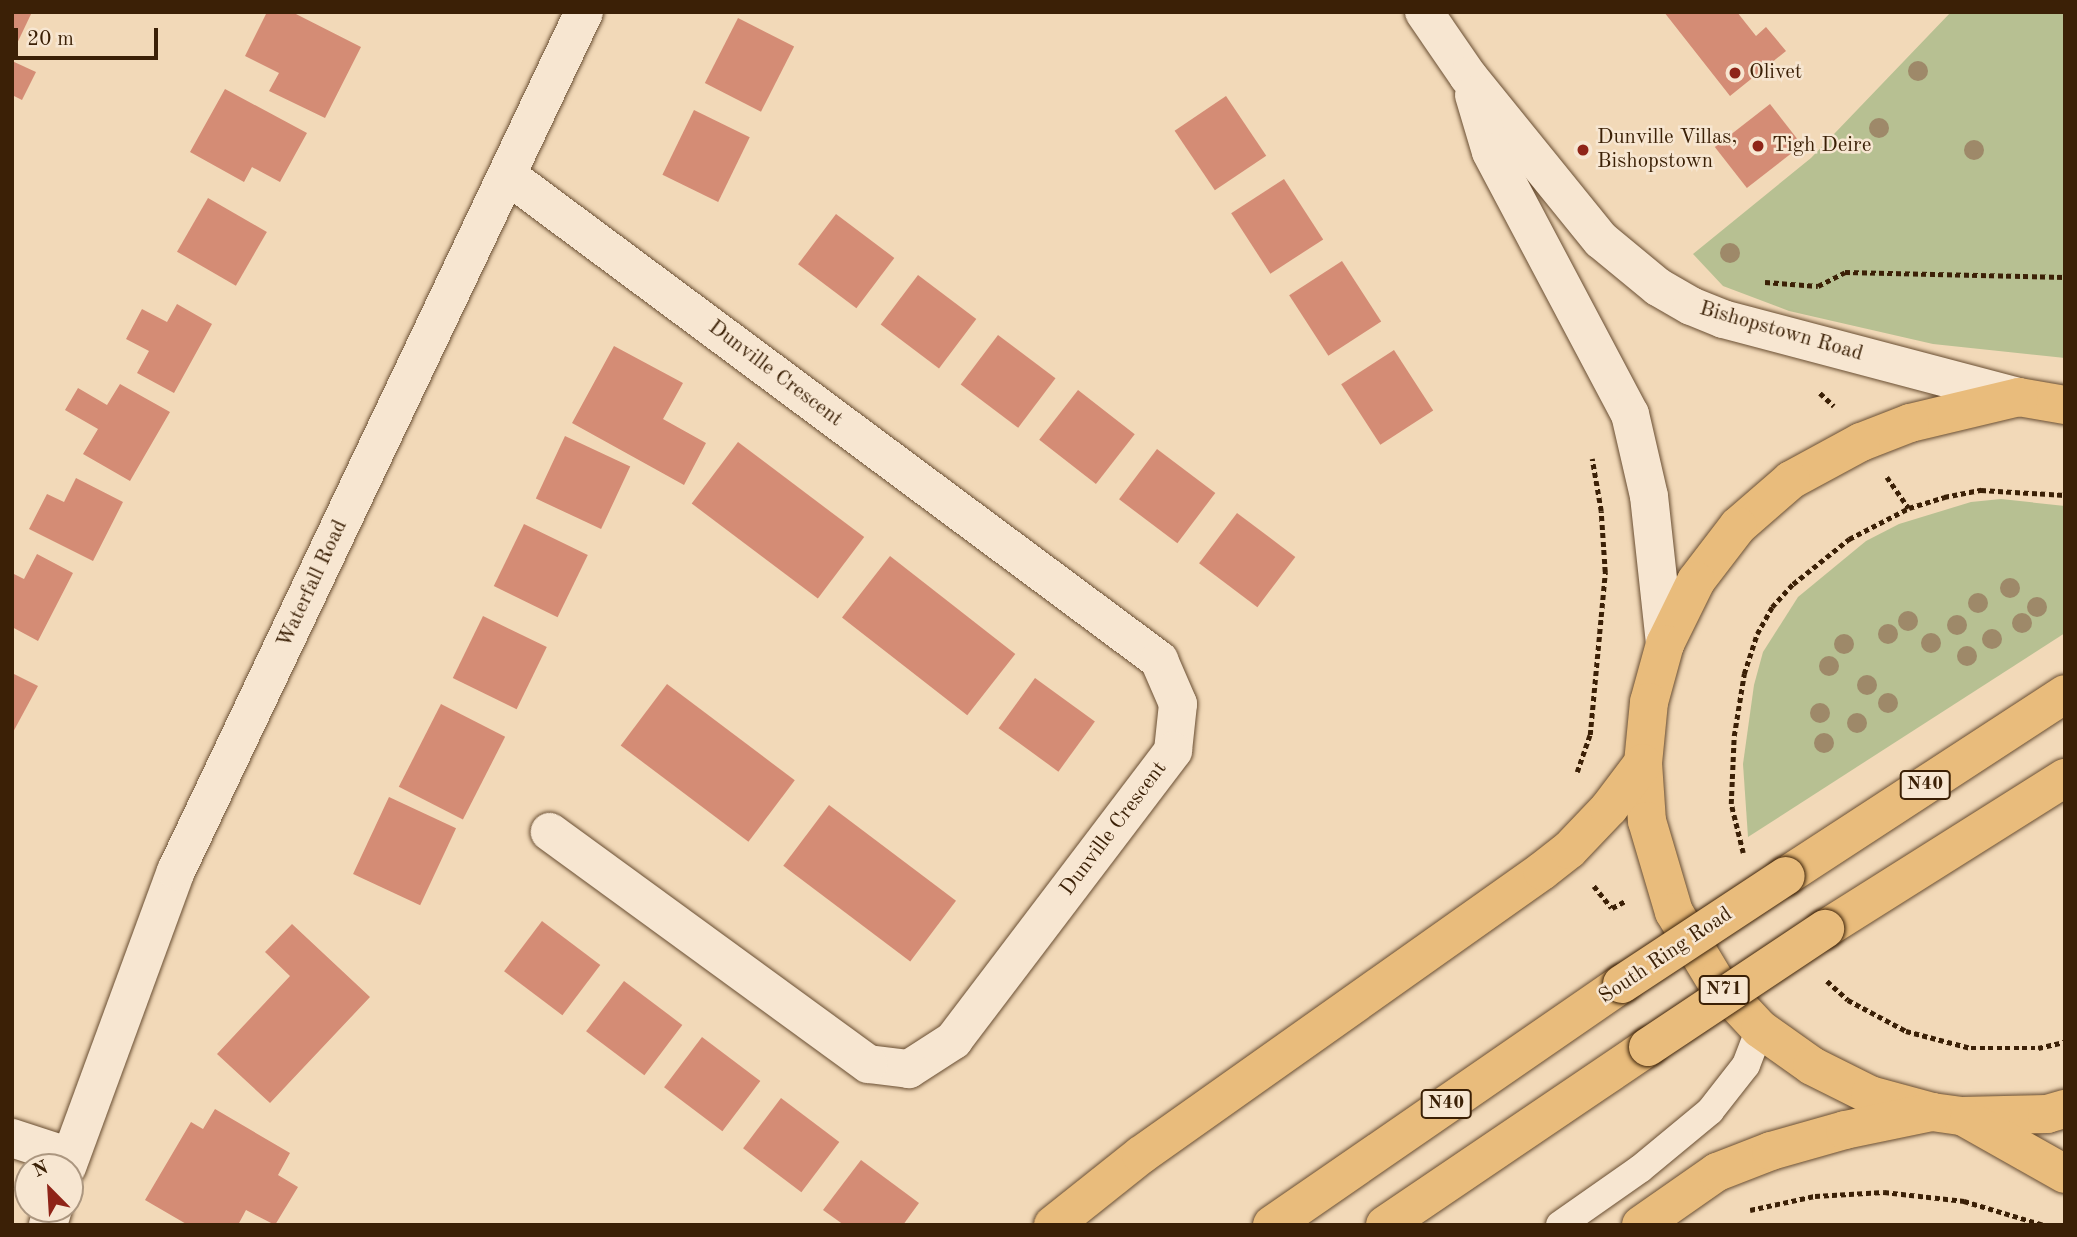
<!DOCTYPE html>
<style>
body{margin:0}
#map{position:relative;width:2077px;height:1237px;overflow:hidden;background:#f2d9b8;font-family:"Old Standard TT",serif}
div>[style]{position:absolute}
.green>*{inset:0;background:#b7c092}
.building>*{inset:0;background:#d48c75;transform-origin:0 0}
.path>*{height:4.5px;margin-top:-2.25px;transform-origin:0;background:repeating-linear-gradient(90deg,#3b2006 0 5px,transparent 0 8.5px)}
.roads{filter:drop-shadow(0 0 2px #694e32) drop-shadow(0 0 2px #694e32)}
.service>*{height:28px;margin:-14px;padding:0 14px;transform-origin:14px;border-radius:14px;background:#f7e6d1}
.minor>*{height:38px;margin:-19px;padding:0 19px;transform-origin:19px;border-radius:19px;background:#f7e6d1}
.tertiary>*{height:38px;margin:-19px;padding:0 19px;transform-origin:19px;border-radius:19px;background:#f7e6d1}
.secondary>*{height:38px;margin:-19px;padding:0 19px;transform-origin:19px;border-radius:19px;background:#f7e6d1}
.primary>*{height:38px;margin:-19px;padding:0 19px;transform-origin:19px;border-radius:19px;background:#e9bc7c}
.trunk>*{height:38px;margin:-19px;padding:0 19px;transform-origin:19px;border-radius:19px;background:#e9bc7c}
.bridges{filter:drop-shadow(0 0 2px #3b2006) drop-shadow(0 0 2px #3b2006)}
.trunk-bridge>*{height:38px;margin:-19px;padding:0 19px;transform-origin:19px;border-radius:19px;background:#e9bc7c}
.trees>*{width:20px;height:20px;margin:-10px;border-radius:50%;background:#9e8969}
.dots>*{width:19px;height:19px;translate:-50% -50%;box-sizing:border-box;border:4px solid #f7e6d1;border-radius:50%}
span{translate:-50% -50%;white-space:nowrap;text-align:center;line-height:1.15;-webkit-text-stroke:5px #f7e6d1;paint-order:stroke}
.shield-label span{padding:2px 5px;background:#f7e6d1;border:2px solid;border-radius:5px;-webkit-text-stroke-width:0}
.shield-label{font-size:19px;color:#3b2006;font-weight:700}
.poi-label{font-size:21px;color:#3b2006}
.left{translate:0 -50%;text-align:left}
.street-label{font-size:21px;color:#3b2006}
.frame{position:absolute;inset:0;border:14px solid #3b2006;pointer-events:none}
.north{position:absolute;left:14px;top:1153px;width:70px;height:70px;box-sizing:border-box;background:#f7e6d1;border:2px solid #ac9780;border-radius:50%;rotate:336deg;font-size:19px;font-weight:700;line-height:28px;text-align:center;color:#3b2006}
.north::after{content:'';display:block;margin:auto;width:24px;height:32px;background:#8f2418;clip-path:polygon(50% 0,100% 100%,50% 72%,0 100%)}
.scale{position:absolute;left:14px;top:28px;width:144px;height:32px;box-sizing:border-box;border:4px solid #3b2006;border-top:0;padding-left:9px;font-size:21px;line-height:24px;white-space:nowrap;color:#3b2006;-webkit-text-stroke:5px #f7e6d1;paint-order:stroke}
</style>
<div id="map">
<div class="green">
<div style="clip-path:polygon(1951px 12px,2065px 12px,2065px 358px,1933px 344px,1789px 311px,1723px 286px,1693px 254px,1811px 158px)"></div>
<div style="clip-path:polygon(2001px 499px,2065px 506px,2065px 633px,1748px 837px,1743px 764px,1754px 685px,1763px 652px,1798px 597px,1866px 541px,1899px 524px,1971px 502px)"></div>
</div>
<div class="building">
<div style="clip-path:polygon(12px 12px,32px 12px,12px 54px)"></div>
<div style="clip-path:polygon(267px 12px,292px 12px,361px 47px,325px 118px,269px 91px,279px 73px,245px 56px)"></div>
<div style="clip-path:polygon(1664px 12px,1737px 12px,1756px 36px,1766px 27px,1786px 51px,1730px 96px)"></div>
<div style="left:738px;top:18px;width:63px;height:73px;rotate:27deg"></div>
<div style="clip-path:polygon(12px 61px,36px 72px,22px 100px,12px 95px)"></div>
<div style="clip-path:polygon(225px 89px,307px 133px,280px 182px,252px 167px,244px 182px,190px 152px)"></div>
<div style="left:1226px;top:96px;width:72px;height:62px;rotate:56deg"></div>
<div style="left:1770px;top:104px;width:52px;height:70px;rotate:52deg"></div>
<div style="left:694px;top:110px;width:62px;height:72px;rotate:26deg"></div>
<div style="left:1284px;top:179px;width:72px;height:63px;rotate:57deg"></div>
<div style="left:208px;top:198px;width:68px;height:62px;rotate:30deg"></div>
<div style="left:836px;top:214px;width:73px;height:63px;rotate:37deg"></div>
<div style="left:1342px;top:261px;width:72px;height:63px;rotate:57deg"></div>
<div style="left:918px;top:275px;width:73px;height:62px;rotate:37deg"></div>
<div style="clip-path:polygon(177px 304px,212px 324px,174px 393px,137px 373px,149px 351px,126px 339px,142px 309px,167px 322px)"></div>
<div style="left:998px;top:335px;width:72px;height:62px;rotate:37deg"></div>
<div style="clip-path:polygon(614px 346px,683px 383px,663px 419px,706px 443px,684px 485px,572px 423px)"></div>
<div style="left:1394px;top:350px;width:72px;height:63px;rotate:57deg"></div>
<div style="clip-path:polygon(120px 384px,170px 412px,130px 481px,83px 454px,98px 429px,65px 410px,78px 388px,107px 405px)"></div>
<div style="left:1078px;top:390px;width:72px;height:63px;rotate:38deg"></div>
<div style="left:565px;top:436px;width:72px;height:69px;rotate:25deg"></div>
<div style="left:738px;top:442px;width:158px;height:77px;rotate:37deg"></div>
<div style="left:1157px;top:449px;width:73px;height:63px;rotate:37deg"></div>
<div style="clip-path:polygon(76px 478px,123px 502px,93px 561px,29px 529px,47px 494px,64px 502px)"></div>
<div style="left:1237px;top:513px;width:73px;height:63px;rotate:37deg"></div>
<div style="left:524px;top:524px;width:71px;height:69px;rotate:26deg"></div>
<div style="clip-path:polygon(37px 554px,73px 573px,38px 641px,12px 627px,12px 573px,24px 579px)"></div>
<div style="left:890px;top:556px;width:159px;height:78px;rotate:38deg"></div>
<div style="left:483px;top:616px;width:71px;height:69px;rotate:26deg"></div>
<div style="clip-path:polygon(12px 673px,38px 686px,12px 734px)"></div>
<div style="left:1035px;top:678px;width:74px;height:62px;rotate:36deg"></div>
<div style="left:667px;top:684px;width:160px;height:77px;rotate:37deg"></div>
<div style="left:441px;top:704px;width:72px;height:93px;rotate:27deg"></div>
<div style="left:389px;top:797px;width:74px;height:85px;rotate:25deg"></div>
<div style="left:829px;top:805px;width:159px;height:76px;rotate:37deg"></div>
<div style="left:542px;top:921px;width:73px;height:63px;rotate:37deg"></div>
<div style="clip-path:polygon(292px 924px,370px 997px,270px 1103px,217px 1054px,290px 976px,265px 952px)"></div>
<div style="left:624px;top:981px;width:73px;height:63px;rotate:37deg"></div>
<div style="left:702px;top:1037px;width:73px;height:63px;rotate:37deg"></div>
<div style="left:781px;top:1098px;width:73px;height:63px;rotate:37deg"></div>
<div style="clip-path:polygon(215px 1109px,290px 1153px,278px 1175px,298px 1187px,275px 1225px,246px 1210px,238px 1225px,188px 1225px,145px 1200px,191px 1122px,203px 1129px)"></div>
<div style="clip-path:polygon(861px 1160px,919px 1203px,903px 1225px,844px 1225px,823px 1210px)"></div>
</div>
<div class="path">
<div style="left:1765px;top:282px;width:53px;rotate:4.3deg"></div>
<div style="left:1818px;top:286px;width:30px;rotate:-27deg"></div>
<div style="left:1845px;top:272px;width:220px;rotate:1.3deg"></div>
<div style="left:1820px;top:393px;width:19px;rotate:43deg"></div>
<div style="left:1887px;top:477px;width:38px;rotate:55deg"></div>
<div style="left:1577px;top:772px;width:39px;rotate:-71deg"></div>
<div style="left:1590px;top:735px;width:164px;rotate:-84.7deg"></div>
<div style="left:1605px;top:572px;width:61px;rotate:-93.8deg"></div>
<div style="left:1601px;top:511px;width:53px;rotate:-99.8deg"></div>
<div style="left:1743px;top:853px;width:50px;rotate:-103.8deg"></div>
<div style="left:1731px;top:804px;width:68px;rotate:-87.5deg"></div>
<div style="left:1734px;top:736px;width:63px;rotate:-80.8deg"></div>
<div style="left:1744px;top:674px;width:42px;rotate:-72deg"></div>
<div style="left:1757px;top:634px;width:31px;rotate:-61deg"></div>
<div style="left:1772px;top:607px;width:31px;rotate:-48deg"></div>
<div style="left:1793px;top:584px;width:72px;rotate:-38.8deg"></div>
<div style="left:1849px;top:539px;width:68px;rotate:-27.3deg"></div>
<div style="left:1909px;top:508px;width:37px;rotate:-17deg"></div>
<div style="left:1944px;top:497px;width:38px;rotate:-11deg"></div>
<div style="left:1981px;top:490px;width:84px;rotate:3.4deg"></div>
<div style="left:1594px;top:886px;width:28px;rotate:51deg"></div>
<div style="left:1612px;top:908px;width:15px;rotate:-28deg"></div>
<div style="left:1827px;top:981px;width:28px;rotate:42deg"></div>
<div style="left:1848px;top:1000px;width:66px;rotate:28.1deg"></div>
<div style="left:1906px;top:1031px;width:67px;rotate:14.7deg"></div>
<div style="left:1971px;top:1048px;width:67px"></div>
<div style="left:2038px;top:1048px;width:28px;rotate:-13deg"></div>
<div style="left:1750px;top:1210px;width:66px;rotate:-12.2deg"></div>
<div style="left:1815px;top:1196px;width:69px;rotate:-3.3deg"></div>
<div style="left:1884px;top:1192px;width:81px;rotate:6.4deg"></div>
<div style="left:1964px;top:1201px;width:84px;rotate:16.7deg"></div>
</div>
<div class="roads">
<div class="service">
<div style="left:1560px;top:1225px;width:98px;rotate:-35deg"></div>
<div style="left:1640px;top:1169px;width:91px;rotate:-39.6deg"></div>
<div style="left:1710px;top:1111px;width:58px;rotate:-52deg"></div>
<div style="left:1746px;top:1065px;width:39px;rotate:-69deg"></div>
</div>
<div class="minor">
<div style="left:507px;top:175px;width:813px;rotate:36.64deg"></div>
<div style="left:1159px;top:660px;width:48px;rotate:66.6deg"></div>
<div style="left:1178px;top:704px;width:47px;rotate:96.1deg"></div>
<div style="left:1173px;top:751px;width:363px;rotate:127.2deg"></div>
<div style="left:954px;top:1040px;width:54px;rotate:147.2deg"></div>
<div style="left:909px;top:1069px;width:41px;rotate:-173deg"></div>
<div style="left:868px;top:1064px;width:394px;rotate:-143.9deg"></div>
<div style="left:12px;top:1138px;width:61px;rotate:18.1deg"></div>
</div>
<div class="tertiary">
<div style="left:67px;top:1167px;width:315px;rotate:-69.8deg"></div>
<div style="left:176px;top:871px;width:951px;rotate:-64.59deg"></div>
<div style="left:48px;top:1225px;width:17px;rotate:-73deg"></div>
</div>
<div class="secondary">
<div style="left:1424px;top:12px;width:78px;rotate:55.5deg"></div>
<div style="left:1468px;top:76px;width:211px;rotate:51deg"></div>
<div style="left:1601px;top:240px;width:74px;rotate:39.5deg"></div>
<div style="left:1658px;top:287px;width:38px;rotate:30deg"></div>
<div style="left:1691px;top:306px;width:35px;rotate:22deg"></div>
<div style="left:1723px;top:319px;width:306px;rotate:14.8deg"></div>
<div style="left:1474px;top:95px;width:59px;rotate:73.4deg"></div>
<div style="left:1491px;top:152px;width:297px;rotate:62.1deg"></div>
<div style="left:1630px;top:414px;width:84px;rotate:77deg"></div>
<div style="left:1649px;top:496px;width:149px;rotate:83.8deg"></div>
</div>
<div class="primary">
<div style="left:2065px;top:405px;width:47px;rotate:-170.1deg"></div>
<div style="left:2019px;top:397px;width:112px;rotate:166.6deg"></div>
<div style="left:1910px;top:423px;width:53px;rotate:158.8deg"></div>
<div style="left:1861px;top:442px;width:80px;rotate:151.5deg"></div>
<div style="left:1791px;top:480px;width:70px;rotate:139deg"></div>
<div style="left:1738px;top:526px;width:69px;rotate:127.4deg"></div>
<div style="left:1696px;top:581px;width:70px;rotate:116.2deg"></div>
<div style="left:1665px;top:644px;width:60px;rotate:105.4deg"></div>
<div style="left:1649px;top:702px;width:61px;rotate:95.6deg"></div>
<div style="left:1643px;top:763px;width:58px;rotate:86.1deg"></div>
<div style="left:1647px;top:821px;width:95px;rotate:73.5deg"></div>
<div style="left:1674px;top:912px;width:82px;rotate:59deg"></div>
<div style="left:1716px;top:982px;width:64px;rotate:46.9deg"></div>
<div style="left:1760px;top:1029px;width:64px;rotate:35.4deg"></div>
<div style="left:1812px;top:1066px;width:65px;rotate:26.6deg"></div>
<div style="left:1870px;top:1095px;width:64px;rotate:15.3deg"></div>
<div style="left:1932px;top:1112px;width:30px;rotate:8deg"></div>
<div style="left:1962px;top:1116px;width:85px;rotate:-1.3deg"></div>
<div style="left:2047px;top:1114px;width:19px;rotate:-16deg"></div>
<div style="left:1962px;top:1116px;width:118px;rotate:29.4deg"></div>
</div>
<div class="trunk">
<div style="left:1786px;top:876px;width:333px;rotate:-33.1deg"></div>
<div style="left:1825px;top:929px;width:284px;rotate:-32.2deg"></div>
<div style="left:1053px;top:1225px;width:112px;rotate:-38.5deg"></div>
<div style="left:1141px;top:1155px;width:491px;rotate:-35.3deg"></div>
<div style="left:1542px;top:871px;width:34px;rotate:-38deg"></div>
<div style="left:1569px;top:850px;width:58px;rotate:-46.4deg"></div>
<div style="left:1609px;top:808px;width:56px;rotate:-52.9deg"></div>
<div style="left:1272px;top:1225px;width:425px;rotate:-34.6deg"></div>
<div style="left:1385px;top:1225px;width:318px;rotate:-34.1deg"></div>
<div style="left:1641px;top:1225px;width:93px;rotate:-34.9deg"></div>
<div style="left:1717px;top:1172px;width:58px;rotate:-21.3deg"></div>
<div style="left:1771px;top:1151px;width:77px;rotate:-15.8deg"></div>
<div style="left:1845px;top:1130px;width:89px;rotate:-11.7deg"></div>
</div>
</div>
<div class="bridges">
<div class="trunk-bridge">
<div style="left:1622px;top:984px;width:196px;rotate:-33.4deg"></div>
<div style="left:1648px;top:1047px;width:213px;rotate:-33.7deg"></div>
</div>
</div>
<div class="trees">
<div style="left:1918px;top:71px"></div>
<div style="left:1879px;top:128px"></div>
<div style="left:1974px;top:150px"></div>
<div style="left:1730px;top:253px"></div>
<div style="left:2010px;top:588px"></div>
<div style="left:1978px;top:603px"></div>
<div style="left:2037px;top:607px"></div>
<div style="left:1908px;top:621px"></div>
<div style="left:2022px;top:623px"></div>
<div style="left:1957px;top:625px"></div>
<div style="left:1888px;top:634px"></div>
<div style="left:1992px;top:639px"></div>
<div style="left:1931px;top:643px"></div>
<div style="left:1844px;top:644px"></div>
<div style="left:1967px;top:656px"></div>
<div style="left:1829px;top:666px"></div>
<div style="left:1867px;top:685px"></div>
<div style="left:1888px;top:703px"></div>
<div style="left:1820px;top:713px"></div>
<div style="left:1857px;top:723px"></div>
<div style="left:1824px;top:743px"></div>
</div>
<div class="dots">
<div style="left:1735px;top:73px;background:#8f2418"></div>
<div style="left:1758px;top:146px;background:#8f2418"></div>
<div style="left:1583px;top:150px;background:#8f2418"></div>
</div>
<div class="shield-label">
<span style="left:1925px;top:785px">N40</span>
<span style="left:1724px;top:990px">N71</span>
<span style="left:1446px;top:1104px">N40</span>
</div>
<div class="poi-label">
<span class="left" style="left:1749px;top:73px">Olivet</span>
<span class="left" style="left:1597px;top:150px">Dunville Villas,<br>Bishopstown</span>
<span class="left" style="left:1772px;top:146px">Tigh Deire</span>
</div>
<div class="street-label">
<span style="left:1781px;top:332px;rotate:16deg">Bishopstown Road</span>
<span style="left:775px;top:374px;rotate:37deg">Dunville Crescent</span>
<span style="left:313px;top:584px;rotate:-65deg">Waterfall Road</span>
<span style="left:1114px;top:829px;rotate:-53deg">Dunville Crescent</span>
<span style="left:1666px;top:956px;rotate:-34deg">South Ring Road</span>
</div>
<div class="frame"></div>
<div class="north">N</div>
<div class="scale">20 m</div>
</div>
